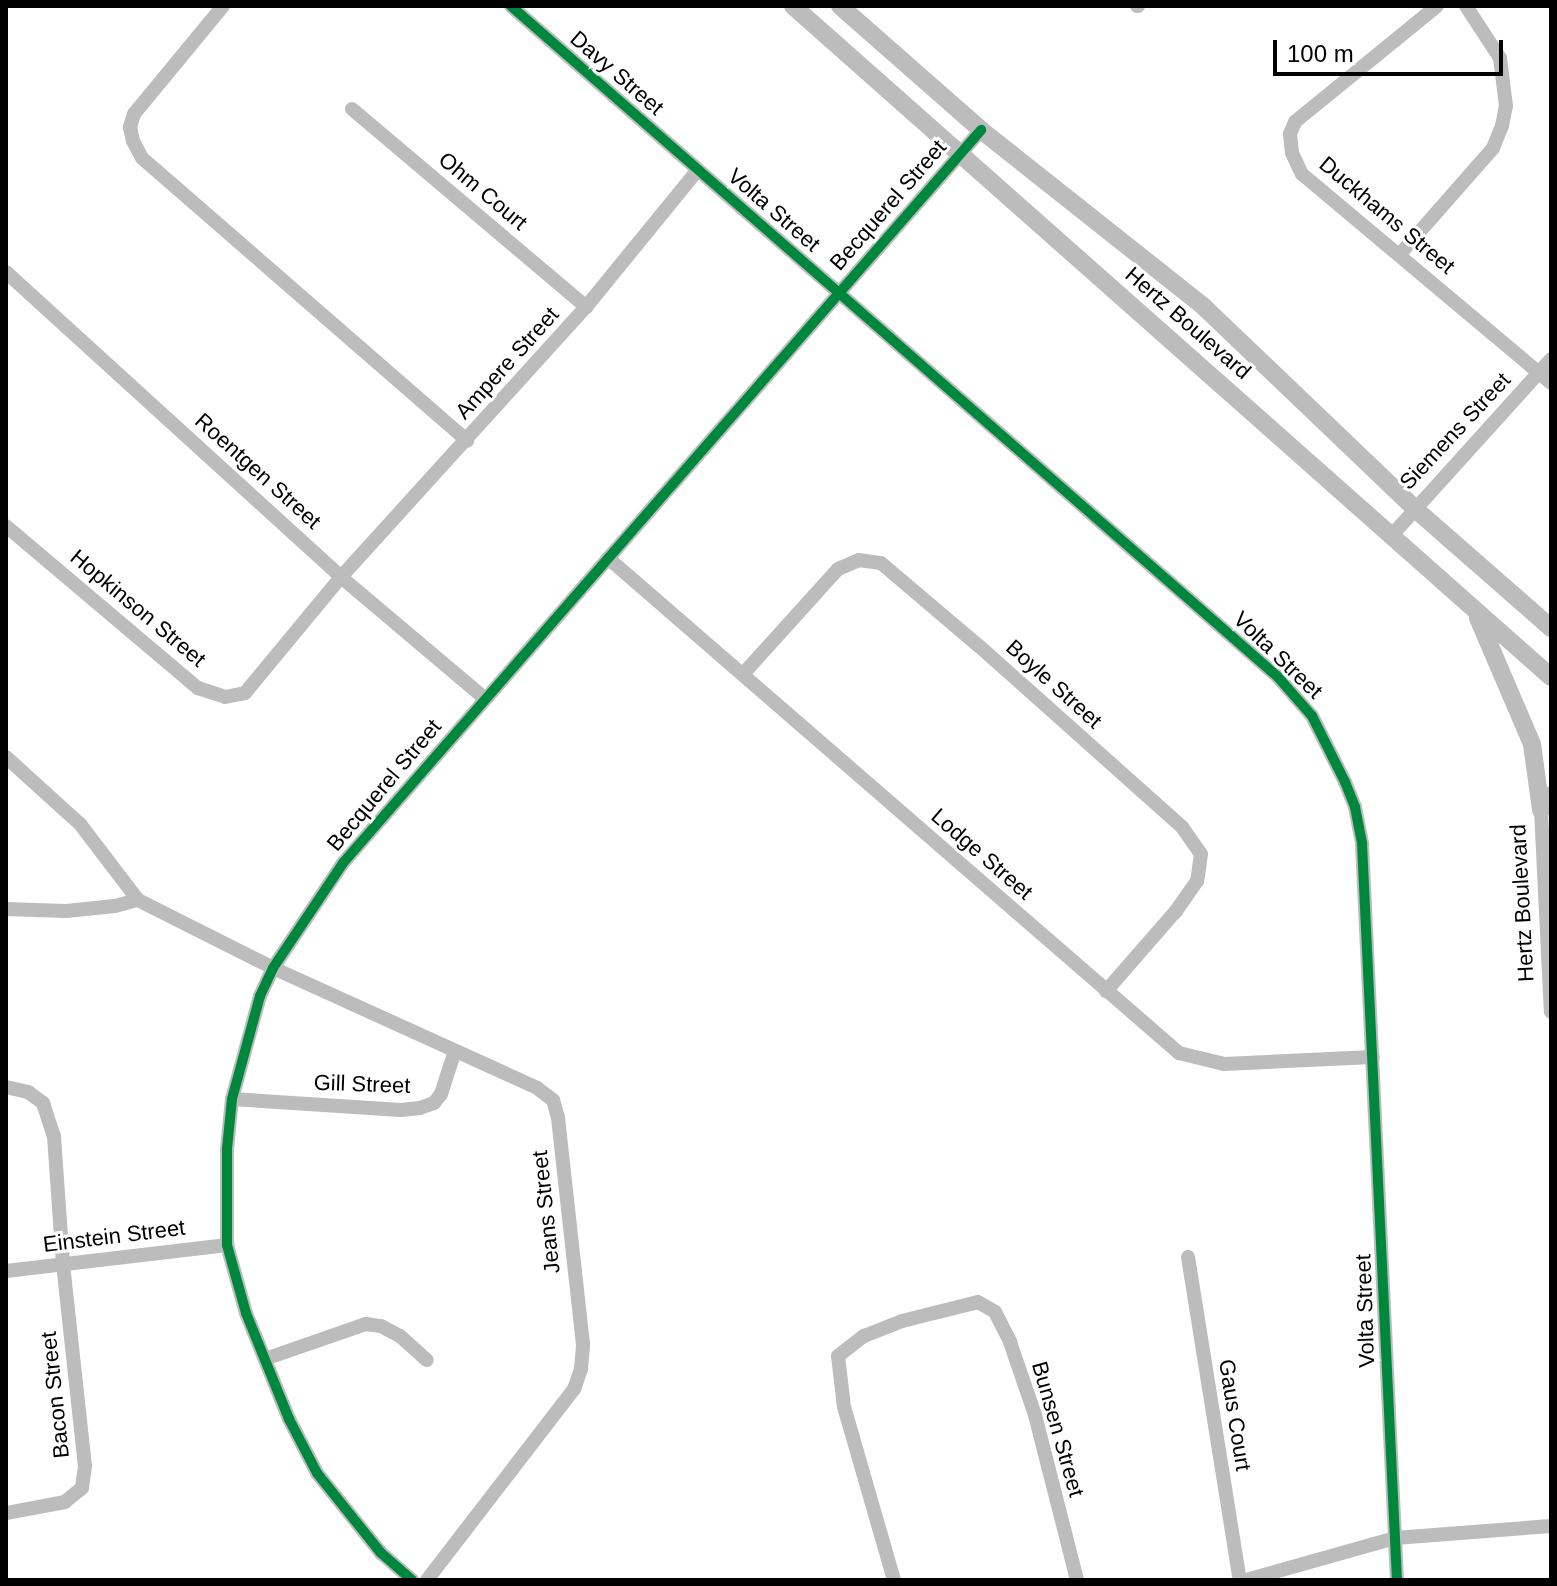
<!DOCTYPE html>
<style>
body{margin:0}
#map{position:relative;width:1557px;height:1586px;overflow:hidden;background:#fff;font-family:Arial,sans-serif}
div>[style]{position:absolute}
.minor>*{height:14px;margin:-7px;padding:0 7px;transform-origin:7px;border-radius:7px;background:#bcbcbc}
.tertiary>*{height:18px;margin:-9px;padding:0 9px;transform-origin:9px;border-radius:9px;background:#bcbcbc}
.cycleway>*{height:10px;margin:-5px;padding:0 5px;transform-origin:5px;border-radius:5px;background:#00873e}
span{translate:-50% -50%;white-space:nowrap;text-align:center;line-height:1.15;-webkit-text-stroke:6px #fff;paint-order:stroke}
.street-label{font-size:22px;color:#000}
.frame{position:absolute;inset:0;border:8px solid #000;pointer-events:none}
.scale{position:absolute;left:1273px;top:40px;width:230px;height:36px;box-sizing:border-box;border:4px solid #000;border-top:0;padding-left:10px;font-size:24px;line-height:28px;white-space:nowrap;color:#000;-webkit-text-stroke:6px #fff;paint-order:stroke}
</style>
<div id="map">
<div class="minor">
<div style="left:223px;top:6px;width:140px;rotate:129.5deg"></div>
<div style="left:134px;top:114px;width:14px;rotate:107deg"></div>
<div style="left:130px;top:127px;width:14px;rotate:78deg"></div>
<div style="left:133px;top:141px;width:19px;rotate:62deg"></div>
<div style="left:142px;top:158px;width:431px;rotate:41deg"></div>
<div style="left:511px;top:6px;width:1018px;rotate:41.18deg"></div>
<div style="left:1277px;top:676px;width:53px;rotate:48.8deg"></div>
<div style="left:1312px;top:716px;width:74px;rotate:63.4deg"></div>
<div style="left:1345px;top:782px;width:27px;rotate:68deg"></div>
<div style="left:1355px;top:807px;width:38px;rotate:79deg"></div>
<div style="left:1362px;top:844px;width:737px;rotate:87.28deg"></div>
<div style="left:1137px;top:6px;width:1px"></div>
<div style="left:1437px;top:6px;width:183px;rotate:140.8deg"></div>
<div style="left:1295px;top:122px;width:13px;rotate:113deg"></div>
<div style="left:1290px;top:134px;width:19px;rotate:84deg"></div>
<div style="left:1292px;top:153px;width:23px;rotate:65deg"></div>
<div style="left:1302px;top:174px;width:325px;rotate:40deg"></div>
<div style="left:352px;top:109px;width:307px;rotate:40.2deg"></div>
<div style="left:1400px;top:254px;width:141px;rotate:-48.7deg"></div>
<div style="left:1493px;top:148px;width:24px;rotate:-68deg"></div>
<div style="left:1502px;top:126px;width:20px;rotate:-79deg"></div>
<div style="left:1506px;top:106px;width:48px;rotate:-97.1deg"></div>
<div style="left:1500px;top:58px;width:62px;rotate:-123.2deg"></div>
<div style="left:6px;top:272px;width:453px;rotate:42.3deg"></div>
<div style="left:341px;top:577px;width:187px;rotate:40.2deg"></div>
<div style="left:6px;top:526px;width:251px;rotate:40.2deg"></div>
<div style="left:198px;top:688px;width:28px;rotate:18deg"></div>
<div style="left:225px;top:697px;width:20px;rotate:-11deg"></div>
<div style="left:245px;top:693px;width:151px;rotate:-50.4deg"></div>
<div style="left:341px;top:577px;width:365px;rotate:-47.8deg"></div>
<div style="left:586px;top:307px;width:176px;rotate:-50.8deg"></div>
<div style="left:1393px;top:534px;width:236px;rotate:-47.9deg"></div>
<div style="left:608px;top:558px;width:756px;rotate:40.92deg"></div>
<div style="left:1179px;top:1053px;width:46px;rotate:13.7deg"></div>
<div style="left:1224px;top:1064px;width:149px;rotate:-2.7deg"></div>
<div style="left:744px;top:673px;width:140px;rotate:-47.9deg"></div>
<div style="left:838px;top:569px;width:23px;rotate:-23deg"></div>
<div style="left:859px;top:560px;width:22px;rotate:8deg"></div>
<div style="left:881px;top:563px;width:128px;rotate:40.3deg"></div>
<div style="left:979px;top:646px;width:272px;rotate:41.7deg"></div>
<div style="left:1182px;top:827px;width:33px;rotate:55deg"></div>
<div style="left:1201px;top:854px;width:27px;rotate:98deg"></div>
<div style="left:1197px;top:881px;width:38px;rotate:125deg"></div>
<div style="left:1175px;top:912px;width:105px;rotate:131.1deg"></div>
<div style="left:6px;top:757px;width:100px;rotate:42.2deg"></div>
<div style="left:80px;top:824px;width:96px;rotate:52.7deg"></div>
<div style="left:138px;top:900px;width:151px;rotate:26.7deg"></div>
<div style="left:273px;top:968px;width:290px;rotate:24.4deg"></div>
<div style="left:537px;top:1088px;width:20px;rotate:37deg"></div>
<div style="left:553px;top:1100px;width:19px;rotate:74deg"></div>
<div style="left:558px;top:1118px;width:229px;rotate:83.7deg"></div>
<div style="left:583px;top:1346px;width:23px;rotate:95deg"></div>
<div style="left:581px;top:1369px;width:21px;rotate:109deg"></div>
<div style="left:574px;top:1389px;width:241px;rotate:127.6deg"></div>
<div style="left:1551px;top:793px;width:20px;rotate:120deg"></div>
<div style="left:1541px;top:810px;width:202px;rotate:87.2deg"></div>
<div style="left:6px;top:909px;width:60px;rotate:1.9deg"></div>
<div style="left:66px;top:911px;width:49px;rotate:-5.8deg"></div>
<div style="left:115px;top:906px;width:24px;rotate:-15deg"></div>
<div style="left:6px;top:1087px;width:23px;rotate:13deg"></div>
<div style="left:28px;top:1092px;width:19px;rotate:36deg"></div>
<div style="left:43px;top:1103px;width:35px;rotate:72deg"></div>
<div style="left:54px;top:1136px;width:128px;rotate:86deg"></div>
<div style="left:63px;top:1264px;width:203px;rotate:83.8deg"></div>
<div style="left:85px;top:1466px;width:22px;rotate:98deg"></div>
<div style="left:82px;top:1488px;width:22px;rotate:141deg"></div>
<div style="left:65px;top:1502px;width:60px;rotate:169.4deg"></div>
<div style="left:232px;top:1099px;width:169px;rotate:3.7deg"></div>
<div style="left:401px;top:1110px;width:19px;rotate:-6deg"></div>
<div style="left:420px;top:1108px;width:15px;rotate:-20deg"></div>
<div style="left:434px;top:1103px;width:11px;rotate:-52deg"></div>
<div style="left:441px;top:1094px;width:45px;rotate:-72deg"></div>
<div style="left:1188px;top:1257px;width:327px;rotate:80.9deg"></div>
<div style="left:6px;top:1271px;width:223px;rotate:-6.7deg"></div>
<div style="left:265px;top:1359px;width:107px;rotate:-19.1deg"></div>
<div style="left:366px;top:1324px;width:15px;rotate:8deg"></div>
<div style="left:381px;top:1326px;width:21px;rotate:28deg"></div>
<div style="left:400px;top:1336px;width:36px;rotate:42deg"></div>
<div style="left:412px;top:1580px;width:41px;rotate:-138.9deg"></div>
<div style="left:381px;top:1553px;width:102px;rotate:-128.7deg"></div>
<div style="left:317px;top:1473px;width:61px;rotate:-117.4deg"></div>
<div style="left:289px;top:1419px;width:114px;rotate:-112.1deg"></div>
<div style="left:246px;top:1313px;width:71px;rotate:-105.6deg"></div>
<div style="left:227px;top:1245px;width:96px;rotate:-90deg"></div>
<div style="left:227px;top:1149px;width:50px;rotate:-84.3deg"></div>
<div style="left:232px;top:1099px;width:107px;rotate:-74.8deg"></div>
<div style="left:260px;top:996px;width:31px;rotate:-65deg"></div>
<div style="left:273px;top:968px;width:126px;rotate:-56.3deg"></div>
<div style="left:343px;top:863px;width:972px;rotate:-48.96deg"></div>
<div style="left:894px;top:1580px;width:180px;rotate:-106.1deg"></div>
<div style="left:844px;top:1407px;width:51px;rotate:-96.7deg"></div>
<div style="left:838px;top:1356px;width:33px;rotate:-38deg"></div>
<div style="left:864px;top:1336px;width:41px;rotate:-21.5deg"></div>
<div style="left:902px;top:1321px;width:78px;rotate:-14deg"></div>
<div style="left:978px;top:1302px;width:20px;rotate:30deg"></div>
<div style="left:995px;top:1312px;width:34px;rotate:63deg"></div>
<div style="left:1010px;top:1342px;width:77px;rotate:71.1deg"></div>
<div style="left:1035px;top:1415px;width:170px;rotate:75.7deg"></div>
<div style="left:1246px;top:1580px;width:155px;rotate:-15.7deg"></div>
<div style="left:1395px;top:1538px;width:156px;rotate:-4.4deg"></div>
</div>
<div class="tertiary">
<div style="left:793px;top:6px;width:1012px;rotate:41.52deg"></div>
<div style="left:840px;top:6px;width:188px;rotate:41.3deg"></div>
<div style="left:981px;top:130px;width:285px;rotate:38.4deg"></div>
<div style="left:1204px;top:307px;width:291px;rotate:43.7deg"></div>
<div style="left:1414px;top:508px;width:182px;rotate:41.2deg"></div>
<div style="left:1478px;top:618px;width:137px;rotate:66.8deg"></div>
<div style="left:1532px;top:744px;width:67px;rotate:82.2deg"></div>
</div>
<div class="cycleway">
<div style="left:511px;top:6px;width:1018px;rotate:41.18deg"></div>
<div style="left:1277px;top:676px;width:53px;rotate:48.8deg"></div>
<div style="left:1312px;top:716px;width:74px;rotate:63.4deg"></div>
<div style="left:1345px;top:782px;width:27px;rotate:68deg"></div>
<div style="left:1355px;top:807px;width:38px;rotate:79deg"></div>
<div style="left:1362px;top:844px;width:737px;rotate:87.28deg"></div>
<div style="left:412px;top:1580px;width:41px;rotate:-138.9deg"></div>
<div style="left:381px;top:1553px;width:102px;rotate:-128.7deg"></div>
<div style="left:317px;top:1473px;width:61px;rotate:-117.4deg"></div>
<div style="left:289px;top:1419px;width:114px;rotate:-112.1deg"></div>
<div style="left:246px;top:1313px;width:71px;rotate:-105.6deg"></div>
<div style="left:227px;top:1245px;width:96px;rotate:-90deg"></div>
<div style="left:227px;top:1149px;width:50px;rotate:-84.3deg"></div>
<div style="left:232px;top:1099px;width:107px;rotate:-74.8deg"></div>
<div style="left:260px;top:996px;width:31px;rotate:-65deg"></div>
<div style="left:273px;top:968px;width:126px;rotate:-56.3deg"></div>
<div style="left:343px;top:863px;width:972px;rotate:-48.96deg"></div>
</div>
<div class="street-label">
<span style="left:617px;top:73px;rotate:41deg">Davy Street</span>
<span style="left:483px;top:191px;rotate:40deg">Ohm Court</span>
<span style="left:888px;top:205px;rotate:-49deg">Becquerel Street</span>
<span style="left:774px;top:210px;rotate:41deg">Volta Street</span>
<span style="left:1387px;top:215px;rotate:40deg">Duckhams Street</span>
<span style="left:1188px;top:323px;rotate:41deg">Hertz Boulevard</span>
<span style="left:507px;top:363px;rotate:-48deg">Ampere Street</span>
<span style="left:1455px;top:431px;rotate:-47deg">Siemens Street</span>
<span style="left:258px;top:471px;rotate:42deg">Roentgen Street</span>
<span style="left:138px;top:608px;rotate:40deg">Hopkinson Street</span>
<span style="left:1278px;top:655px;rotate:44deg">Volta Street</span>
<span style="left:1054px;top:684px;rotate:42deg">Boyle Street</span>
<span style="left:384px;top:785px;rotate:-50deg">Becquerel Street</span>
<span style="left:982px;top:854px;rotate:41deg">Lodge Street</span>
<span style="left:1522px;top:903px;rotate:-93deg">Hertz Boulevard</span>
<span style="left:362px;top:1084px;rotate:2deg">Gill Street</span>
<span style="left:546px;top:1212px;rotate:-96deg">Jeans Street</span>
<span style="left:114px;top:1236px;rotate:-7deg">Einstein Street</span>
<span style="left:1365px;top:1311px;rotate:-92deg">Volta Street</span>
<span style="left:55px;top:1395px;rotate:-96deg">Bacon Street</span>
<span style="left:1235px;top:1415px;rotate:81deg">Gaus Court</span>
<span style="left:1058px;top:1429px;rotate:74deg">Bunsen Street</span>
</div>
<div class="frame"></div>
<div class="scale">100 m</div>
</div>
